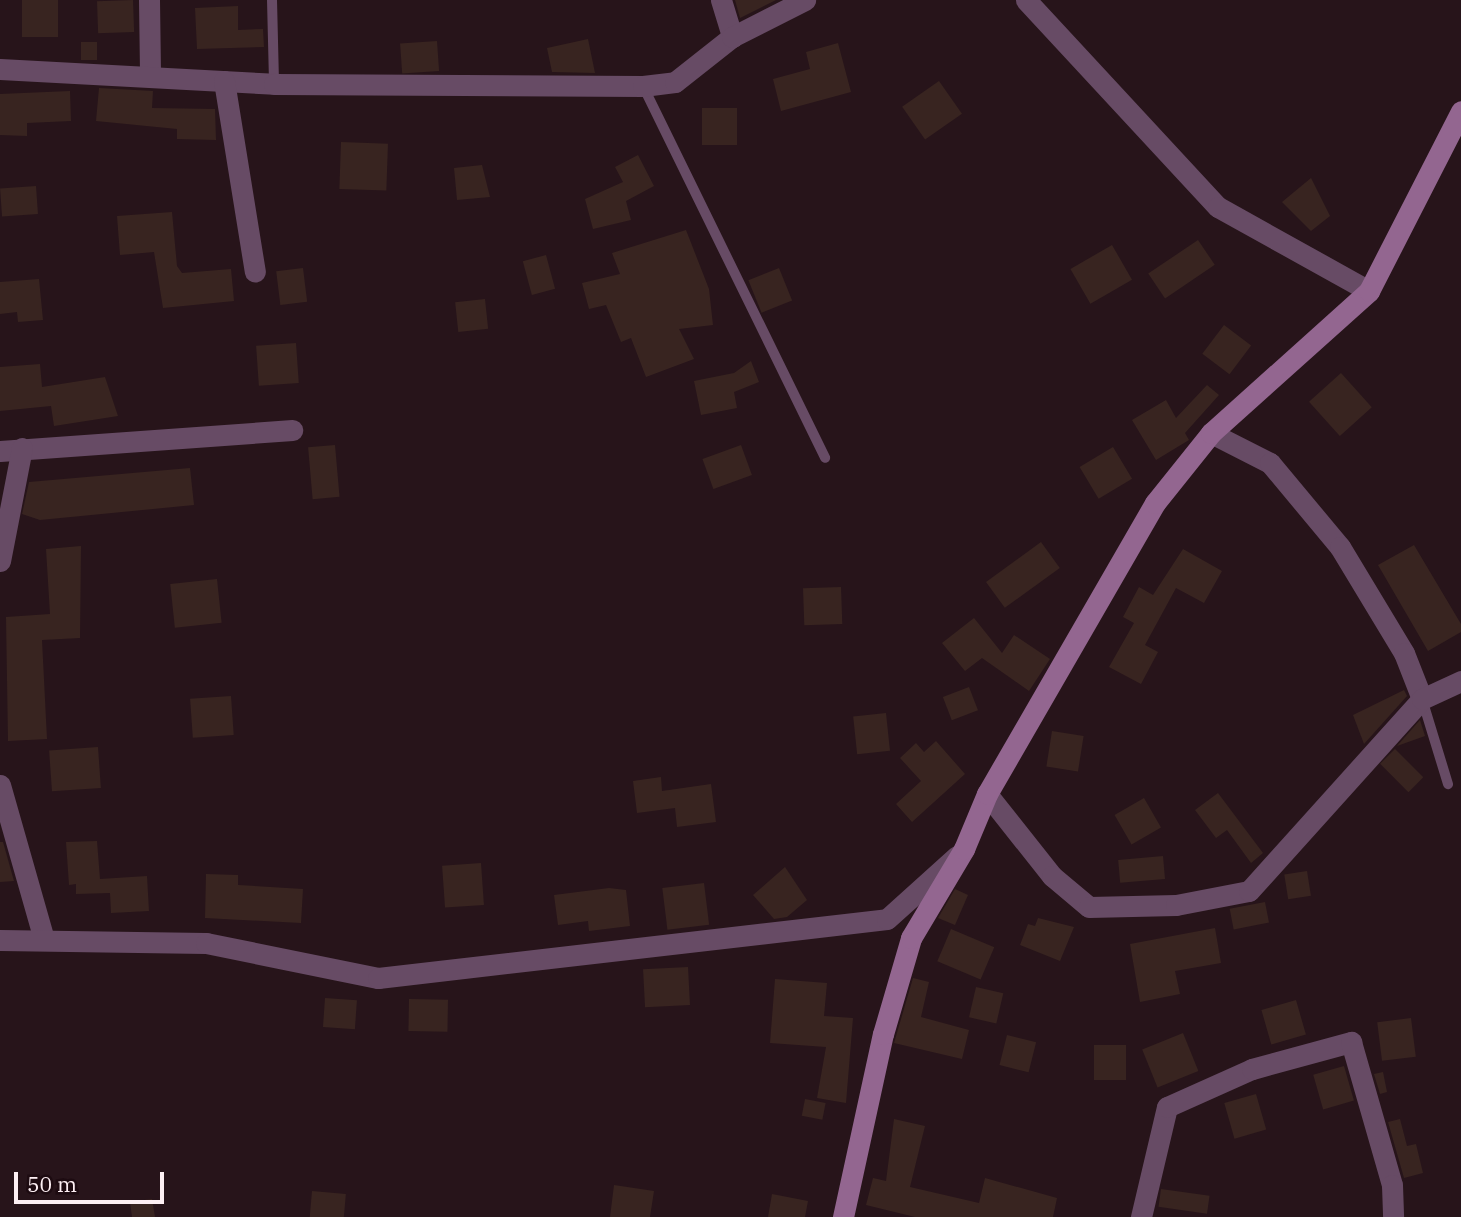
<!DOCTYPE html>
<style>
body{margin:0}
#map{position:relative;width:1461px;height:1217px;overflow:hidden;background:#27141a;font-family:"IBM Plex Serif",serif}
div>[style]{position:absolute}
.building>*{inset:0;background:#382420;transform-origin:0 0}
.lane>*{height:10px;margin:-5px;padding:0 5px;transform-origin:5px;border-radius:5px;background:#674b65}
.street>*{height:21px;margin:-10.5px;padding:0 10.5px;transform-origin:10.5px;border-radius:10.5px;background:#674b65}
.secondary>*{height:21px;margin:-10.5px;padding:0 10.5px;transform-origin:10.5px;border-radius:10.5px;background:#936690}
span{translate:-50% -50%;white-space:nowrap;text-align:center;line-height:1.15;-webkit-text-stroke:5px #1d0b11;paint-order:stroke}
.scale{position:absolute;left:14px;top:1172px;width:150px;height:32px;box-sizing:border-box;border:4px solid #fef0f4;border-top:0;padding-left:9px;font-size:21px;line-height:24px;white-space:nowrap;color:#fef0f4;-webkit-text-stroke:5px #1d0b11;paint-order:stroke}
</style>
<div id="map">
<div class="building">
<div style="left:22px;top:0;width:36px;height:37px"></div>
<div style="left:133px;top:0;width:32px;height:36px;rotate:88deg"></div>
<div style="clip-path:polygon(735px 0,776px 0,740px 18px)"></div>
<div style="clip-path:polygon(238px 6px,238px 30px,263px 29px,264px 47px,197px 49px,195px 8px)"></div>
<div style="clip-path:polygon(588px 39px,595px 73px,552px 72px,547px 48px)"></div>
<div style="left:437px;top:41px;width:30px;height:37px;rotate:86deg"></div>
<div style="left:81px;top:42px;width:16px;height:18px"></div>
<div style="clip-path:polygon(838px 43px,851px 92px,781px 111px,773px 79px,810px 69px,806px 52px)"></div>
<div style="left:939px;top:81px;width:40px;height:45px;rotate:55deg"></div>
<div style="clip-path:polygon(99px 88px,153px 91px,152px 108px,215px 109px,216px 140px,177px 139px,177px 129px,96px 121px)"></div>
<div style="clip-path:polygon(70px 91px,71px 121px,27px 123px,27px 136px,0 135px,0 94px)"></div>
<div style="left:737px;top:108px;width:37px;height:35px;rotate:90deg"></div>
<div style="left:341px;top:142px;width:47px;height:47px;rotate:2deg"></div>
<div style="clip-path:polygon(638px 155px,654px 186px,626px 201px,631px 220px,593px 229px,585px 199px,623px 182px,615px 167px)"></div>
<div style="clip-path:polygon(482px 165px,490px 197px,457px 200px,454px 168px)"></div>
<div style="clip-path:polygon(1311px 178px,1330px 216px,1311px 231px,1282px 202px)"></div>
<div style="left:36px;top:186px;width:28px;height:36px;rotate:86deg"></div>
<div style="clip-path:polygon(172px 212px,177px 266px,182px 273px,231px 269px,234px 301px,163px 308px,154px 252px,120px 255px,117px 216px)"></div>
<div style="clip-path:polygon(686px 230px,709px 289px,713px 325px,679px 329px,694px 359px,646px 377px,631px 338px,621px 342px,606px 305px,589px 309px,582px 283px,620px 274px,612px 253px)"></div>
<div style="left:1198px;top:240px;width:30px;height:60px;rotate:56deg"></div>
<div style="left:1112px;top:245px;width:40px;height:48px;rotate:60deg"></div>
<div style="left:546px;top:255px;width:35px;height:24px;rotate:75deg"></div>
<div style="left:303px;top:268px;width:34px;height:27px;rotate:83deg"></div>
<div style="left:779px;top:268px;width:35px;height:33px;rotate:68deg"></div>
<div style="clip-path:polygon(39px 279px,43px 320px,18px 322px,17px 312px,0 314px,0 282px)"></div>
<div style="left:485px;top:299px;width:30px;height:30px;rotate:84deg"></div>
<div style="left:1224px;top:325px;width:34px;height:36px;rotate:37deg"></div>
<div style="left:296px;top:343px;width:40px;height:40px;rotate:86deg"></div>
<div style="clip-path:polygon(751px 361px,759px 382px,734px 392px,737px 408px,701px 415px,694px 381px,734px 373px)"></div>
<div style="clip-path:polygon(40px 364px,42px 387px,105px 377px,118px 416px,54px 426px,51px 406px,0 411px,0 367px)"></div>
<div style="left:1341px;top:373px;width:46px;height:43px;rotate:48deg"></div>
<div style="clip-path:polygon(1207px 385px,1219px 395px,1185px 433px,1189px 440px,1156px 460px,1132px 420px,1166px 400px,1176px 418px)"></div>
<div style="left:335px;top:445px;width:52px;height:27px;rotate:85deg"></div>
<div style="left:741px;top:445px;width:32px;height:41px;rotate:70deg"></div>
<div style="left:1113px;top:447px;width:37px;height:39px;rotate:59deg"></div>
<div style="clip-path:polygon(190px 468px,194px 505px,40px 520px,22px 514px,29px 482px)"></div>
<div style="left:1041px;top:542px;width:32px;height:68px;rotate:54deg"></div>
<div style="clip-path:polygon(1414px 545px,1461px 624px,1461px 632px,1428px 651px,1378px 565px)"></div>
<div style="clip-path:polygon(81px 546px,80px 638px,42px 640px,47px 739px,8px 741px,6px 617px,50px 614px,46px 549px)"></div>
<div style="clip-path:polygon(1183px 549px,1222px 571px,1204px 603px,1176px 588px,1145px 645px,1158px 652px,1141px 684px,1109px 667px,1134px 623px,1123px 617px,1139px 587px,1153px 595px)"></div>
<div style="left:217px;top:579px;width:44px;height:47px;rotate:84deg"></div>
<div style="left:841px;top:587px;width:37px;height:38px;rotate:88deg"></div>
<div style="clip-path:polygon(974px 618px,1002px 653px,1014px 635px,1050px 659px,1029px 691px,982px 658px,965px 671px,942px 643px)"></div>
<div style="left:969px;top:687px;width:25px;height:28px;rotate:69deg"></div>
<div style="clip-path:polygon(1404px 690px,1407px 696px,1364px 744px,1353px 715px)"></div>
<div style="left:231px;top:696px;width:39px;height:41px;rotate:86deg"></div>
<div style="left:886px;top:713px;width:38px;height:33px;rotate:84deg"></div>
<div style="clip-path:polygon(1420px 720px,1425px 736px,1397px 746px)"></div>
<div style="left:1052px;top:731px;width:32px;height:36px;rotate:9deg"></div>
<div style="clip-path:polygon(936px 741px,965px 774px,912px 822px,896px 804px,921px 781px,900px 758px,916px 743px,924px 752px)"></div>
<div style="left:98px;top:747px;width:41px;height:49px;rotate:86deg"></div>
<div style="left:1395px;top:749px;width:40px;height:21px;rotate:45deg"></div>
<div style="clip-path:polygon(661px 777px,662px 791px,711px 784px,716px 822px,677px 827px,675px 808px,637px 813px,633px 781px)"></div>
<div style="clip-path:polygon(1218px 793px,1263px 853px,1251px 863px,1227px 830px,1216px 838px,1195px 810px)"></div>
<div style="left:1144px;top:798px;width:34px;height:34px;rotate:60deg"></div>
<div style="clip-path:polygon(97px 841px,100px 879px,147px 876px,149px 911px,111px 913px,110px 893px,76px 894px,76px 884px,69px 885px,66px 842px)"></div>
<div style="clip-path:polygon(0 842px,3px 842px,14px 881px,0 882px)"></div>
<div style="left:1163px;top:856px;width:23px;height:45px;rotate:85deg"></div>
<div style="left:481px;top:863px;width:42px;height:39px;rotate:86deg"></div>
<div style="clip-path:polygon(785px 867px,807px 900px,787px 917px,774px 919px,753px 895px)"></div>
<div style="left:1307px;top:871px;width:25px;height:23px;rotate:81deg"></div>
<div style="clip-path:polygon(206px 874px,238px 875px,238px 885px,303px 889px,301px 923px,205px 918px)"></div>
<div style="left:704px;top:883px;width:42px;height:42px;rotate:83deg"></div>
<div style="clip-path:polygon(609px 888px,626px 890px,630px 926px,589px 931px,588px 921px,558px 925px,554px 895px)"></div>
<div style="clip-path:polygon(955px 889px,968px 895px,955px 925px,938px 918px)"></div>
<div style="left:1265px;top:902px;width:21px;height:36px;rotate:79deg"></div>
<div style="clip-path:polygon(1038px 918px,1074px 927px,1060px 961px,1020px 945px,1028px 924px,1035px 926px)"></div>
<div style="clip-path:polygon(1215px 928px,1221px 963px,1175px 971px,1180px 994px,1140px 1002px,1130px 944px)"></div>
<div style="left:951px;top:929px;width:47px;height:35px;rotate:23deg"></div>
<div style="left:688px;top:967px;width:38px;height:45px;rotate:87deg"></div>
<div style="clip-path:polygon(913px 978px,929px 982px,921px 1017px,969px 1030px,962px 1059px,894px 1043px)"></div>
<div style="clip-path:polygon(775px 979px,827px 983px,824px 1016px,853px 1018px,846px 1103px,817px 1098px,826px 1047px,770px 1043px)"></div>
<div style="left:976px;top:987px;width:28px;height:31px;rotate:13deg"></div>
<div style="left:325px;top:998px;width:32px;height:29px;rotate:4deg"></div>
<div style="left:409px;top:999px;width:39px;height:32px;rotate:1deg"></div>
<div style="left:1296px;top:1000px;width:36px;height:36px;rotate:74deg"></div>
<div style="left:1411px;top:1018px;width:39px;height:34px;rotate:83deg"></div>
<div style="left:1183px;top:1033px;width:41px;height:44px;rotate:68deg"></div>
<div style="left:1007px;top:1035px;width:30px;height:31px;rotate:14deg"></div>
<div style="left:1094px;top:1045px;width:32px;height:35px"></div>
<div style="left:1344px;top:1066px;width:36px;height:32px;rotate:74deg"></div>
<div style="clip-path:polygon(1383px 1072px,1387px 1092px,1380px 1094px,1374px 1074px)"></div>
<div style="left:1256px;top:1094px;width:37px;height:33px;rotate:74deg"></div>
<div style="left:805px;top:1099px;width:21px;height:17px;rotate:11deg"></div>
<div style="clip-path:polygon(894px 1119px,925px 1126px,910px 1187px,979px 1203px,985px 1178px,1057px 1198px,1053px 1217px,915px 1217px,866px 1205px,873px 1178px,886px 1181px)"></div>
<div style="clip-path:polygon(1400px 1119px,1407px 1146px,1416px 1144px,1423px 1173px,1404px 1178px,1388px 1122px)"></div>
<div style="clip-path:polygon(614px 1185px,654px 1191px,650px 1217px,610px 1217px)"></div>
<div style="left:1161px;top:1189px;width:49px;height:18px;rotate:8deg"></div>
<div style="left:312px;top:1191px;width:34px;height:26px;rotate:5deg"></div>
<div style="clip-path:polygon(772px 1194px,808px 1201px,805px 1217px,768px 1217px)"></div>
<div style="clip-path:polygon(152px 1199px,155px 1217px,132px 1217px,130px 1202px)"></div>
</div>
<div class="lane">
<div style="left:272px;top:0;width:84px;rotate:88.6deg"></div>
<div style="left:643px;top:86px;width:414px;rotate:63.9deg"></div>
<div style="left:1422px;top:699px;width:89px;rotate:73deg"></div>
</div>
<div class="street">
<div style="left:149px;top:0;width:73px;rotate:89.2deg"></div>
<div style="left:721px;top:0;width:39px;rotate:73deg"></div>
<div style="left:1026px;top:0;width:282px;rotate:47.2deg"></div>
<div style="left:1218px;top:207px;width:173px;rotate:29.1deg"></div>
<div style="left:0;top:69px;width:274px;rotate:3.1deg"></div>
<div style="left:274px;top:84px;width:369px;rotate:0.3deg"></div>
<div style="left:643px;top:86px;width:32px;rotate:-7deg"></div>
<div style="left:675px;top:82px;width:73px;rotate:-38.3deg"></div>
<div style="left:732px;top:37px;width:82px;rotate:-26.9deg"></div>
<div style="left:224px;top:81px;width:193px;rotate:80.8deg"></div>
<div style="left:1211px;top:433px;width:66px;rotate:27deg"></div>
<div style="left:1270px;top:463px;width:109px;rotate:50.2deg"></div>
<div style="left:1340px;top:547px;width:124px;rotate:58.9deg"></div>
<div style="left:1404px;top:653px;width:49px;rotate:68.6deg"></div>
<div style="left:0;top:451px;width:293px;rotate:-4.1deg"></div>
<div style="left:0;top:561px;width:115px;rotate:-79deg"></div>
<div style="left:0;top:785px;width:160px;rotate:74.1deg"></div>
<div style="left:987px;top:794px;width:105px;rotate:51.6deg"></div>
<div style="left:1052px;top:876px;width:48px;rotate:40deg"></div>
<div style="left:1089px;top:907px;width:87px;rotate:-1.3deg"></div>
<div style="left:1176px;top:905px;width:74px;rotate:-10.9deg"></div>
<div style="left:1249px;top:891px;width:258px;rotate:-48deg"></div>
<div style="left:1422px;top:699px;width:43px;rotate:-24.8deg"></div>
<div style="left:0;top:940px;width:206px;rotate:0.8deg"></div>
<div style="left:206px;top:943px;width:176px;rotate:11.5deg"></div>
<div style="left:378px;top:978px;width:512px;rotate:-6.61deg"></div>
<div style="left:887px;top:919px;width:94px;rotate:-42deg"></div>
<div style="left:1141px;top:1217px;width:113px;rotate:-76.7deg"></div>
<div style="left:1167px;top:1107px;width:93px;rotate:-24.1deg"></div>
<div style="left:1252px;top:1069px;width:103px;rotate:-15.3deg"></div>
<div style="left:1351px;top:1042px;width:149px;rotate:74deg"></div>
<div style="left:1392px;top:1185px;width:32px;rotate:88deg"></div>
</div>
<div class="secondary">
<div style="left:843px;top:1217px;width:187px;rotate:-77.7deg"></div>
<div style="left:883px;top:1034px;width:100px;rotate:-73.7deg"></div>
<div style="left:911px;top:938px;width:104px;rotate:-59.2deg"></div>
<div style="left:964px;top:849px;width:60px;rotate:-67.3deg"></div>
<div style="left:987px;top:794px;width:336px;rotate:-60deg"></div>
<div style="left:1155px;top:503px;width:90px;rotate:-51.3deg"></div>
<div style="left:1211px;top:433px;width:212px;rotate:-41.9deg"></div>
<div style="left:1369px;top:291px;width:202px;rotate:-62.9deg"></div>
</div>
<div class="scale">50 m</div>
</div>
